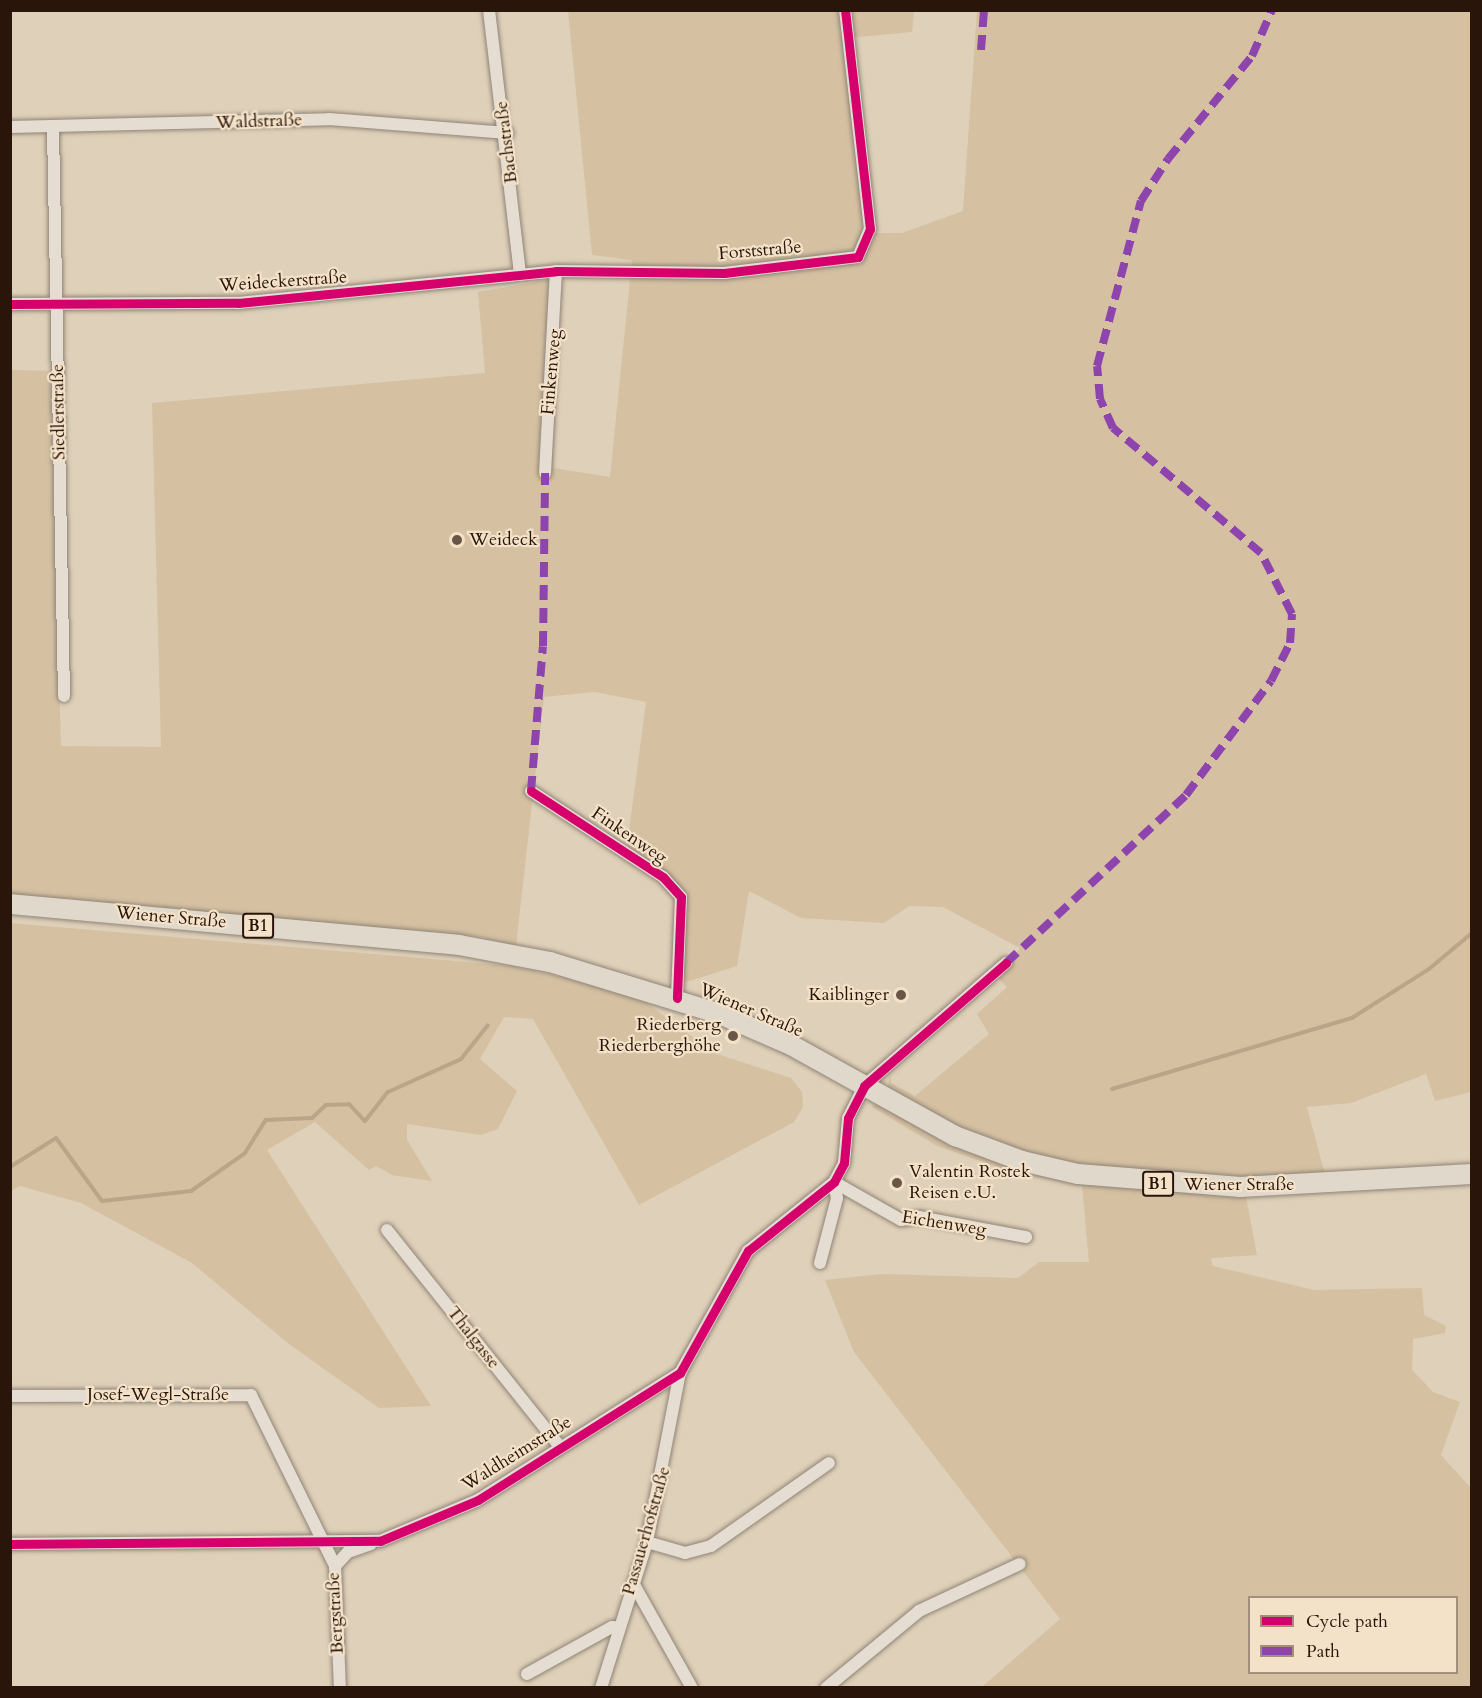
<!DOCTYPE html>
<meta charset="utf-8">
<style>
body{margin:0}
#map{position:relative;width:1482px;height:1698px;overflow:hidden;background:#dfd0b9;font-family:Cardo,serif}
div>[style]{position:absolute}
.green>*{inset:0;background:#d5c0a2}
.stream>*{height:4px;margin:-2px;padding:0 2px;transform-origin:2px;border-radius:2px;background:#bba589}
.roads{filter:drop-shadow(0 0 2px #8f8476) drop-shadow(0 0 2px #8f8476)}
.minor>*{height:12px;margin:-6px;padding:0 6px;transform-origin:6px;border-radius:6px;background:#e5ddd2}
.primary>*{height:20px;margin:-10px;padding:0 10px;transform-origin:10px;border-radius:10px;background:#e0d8cb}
.quiet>*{height:8px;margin-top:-4px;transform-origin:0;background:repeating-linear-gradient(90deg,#8e44ad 0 15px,transparent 0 23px)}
.cycleway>*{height:9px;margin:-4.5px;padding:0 4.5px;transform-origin:4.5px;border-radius:4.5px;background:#d6006c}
.dots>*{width:16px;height:16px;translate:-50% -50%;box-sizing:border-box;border:3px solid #f4e2c8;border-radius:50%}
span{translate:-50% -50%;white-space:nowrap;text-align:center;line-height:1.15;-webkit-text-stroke:4.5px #f4e2c8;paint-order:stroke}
.shield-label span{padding:2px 4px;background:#f4e2c8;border:2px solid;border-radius:4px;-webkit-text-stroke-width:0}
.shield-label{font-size:16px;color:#2a150a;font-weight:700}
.street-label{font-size:18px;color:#2a150a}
.poi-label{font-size:18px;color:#2a150a}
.left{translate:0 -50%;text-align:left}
.right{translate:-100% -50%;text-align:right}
.frame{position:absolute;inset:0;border:12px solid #2a150a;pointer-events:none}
.legend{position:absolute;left:1248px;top:1596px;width:210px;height:78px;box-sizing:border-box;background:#f4e2c8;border:2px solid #a3907c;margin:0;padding:8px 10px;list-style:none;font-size:18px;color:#2a150a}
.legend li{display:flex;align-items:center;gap:12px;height:30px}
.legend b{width:30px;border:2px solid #a3907c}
</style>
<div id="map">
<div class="green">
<div style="clip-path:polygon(evenodd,568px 11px,914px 11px,912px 32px,848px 38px,870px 233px,902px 233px,963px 211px,977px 11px,1471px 11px,1471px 1092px,1435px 1101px,1426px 1074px,1351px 1103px,1307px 1107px,1326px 1178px,1246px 1197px,1257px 1255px,1211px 1258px,1213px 1266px,1314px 1290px,1422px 1288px,1424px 1315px,1446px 1326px,1445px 1333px,1413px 1339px,1412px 1370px,1433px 1392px,1460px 1402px,1441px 1455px,1471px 1488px,1471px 1687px,982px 1687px,1060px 1619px,854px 1352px,825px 1280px,882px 1274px,1018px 1278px,1039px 1262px,1089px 1262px,1082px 1186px,1009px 1171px,937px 1146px,872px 1107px,888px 1088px,890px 1073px,891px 1083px,915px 1096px,989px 1034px,977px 1014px,1007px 987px,999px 979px,1020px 948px,943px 907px,909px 906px,884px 923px,801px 918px,749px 891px,737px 966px,683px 983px,684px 903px,626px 854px,646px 702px,595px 692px,544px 697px,516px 946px,480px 937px,11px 894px,11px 370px,50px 371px,61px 746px,161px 747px,152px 403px,485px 373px,478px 292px,552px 279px,553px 468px,610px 477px,632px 260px,592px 255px,568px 11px,1250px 1598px,1456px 1598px,1456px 1672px,1250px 1672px,1250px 1598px)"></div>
<div style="clip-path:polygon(10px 923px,513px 966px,633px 993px,714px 1053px,791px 1078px,802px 1092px,803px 1107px,794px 1122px,639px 1205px,533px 1019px,504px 1017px,480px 1059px,517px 1091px,498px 1129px,481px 1135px,407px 1124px,407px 1140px,432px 1181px,392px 1175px,376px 1166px,369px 1170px,315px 1122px,267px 1150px,431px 1406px,379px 1408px,289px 1344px,192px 1263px,81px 1203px,20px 1186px,11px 1191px)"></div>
</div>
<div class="stream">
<div style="left:1112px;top:1089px;width:250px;rotate:-16.5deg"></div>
<div style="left:1352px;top:1018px;width:91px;rotate:-32.5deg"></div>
<div style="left:1429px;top:969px;width:56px;rotate:-39.9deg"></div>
<div style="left:10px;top:1167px;width:54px;rotate:-32.2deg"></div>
<div style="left:56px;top:1138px;width:78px;rotate:53.9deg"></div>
<div style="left:102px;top:1201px;width:90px;rotate:-6.4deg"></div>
<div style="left:191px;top:1191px;width:66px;rotate:-35.1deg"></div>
<div style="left:245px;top:1153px;width:39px;rotate:-58deg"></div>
<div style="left:266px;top:1120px;width:46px;rotate:-2.5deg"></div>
<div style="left:312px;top:1118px;width:19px;rotate:-43deg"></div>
<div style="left:326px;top:1105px;width:23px;rotate:-2deg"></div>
<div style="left:349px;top:1104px;width:23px;rotate:47deg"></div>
<div style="left:365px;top:1121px;width:37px;rotate:-52deg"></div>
<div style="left:388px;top:1092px;width:80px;rotate:-24.3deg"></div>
<div style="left:461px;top:1059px;width:43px;rotate:-51.5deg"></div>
</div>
<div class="roads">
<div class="minor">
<div style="left:489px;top:10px;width:266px;rotate:83.3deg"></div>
<div style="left:10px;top:127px;width:319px;rotate:-1.4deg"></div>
<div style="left:329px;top:119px;width:179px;rotate:4.5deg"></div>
<div style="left:53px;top:128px;width:568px;rotate:88.89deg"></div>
<div style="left:10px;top:304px;width:228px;rotate:-0.3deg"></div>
<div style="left:238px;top:303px;width:320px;rotate:-5.7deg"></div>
<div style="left:556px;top:271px;width:168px;rotate:0.7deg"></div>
<div style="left:724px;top:273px;width:135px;rotate:-6.8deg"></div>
<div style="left:858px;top:257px;width:30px;rotate:-67deg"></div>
<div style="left:870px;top:229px;width:220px;rotate:-96.5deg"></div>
<div style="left:545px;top:473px;width:202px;rotate:-86.9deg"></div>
<div style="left:531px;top:791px;width:158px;rotate:33.1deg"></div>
<div style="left:663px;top:877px;width:27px;rotate:48deg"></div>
<div style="left:681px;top:897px;width:101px;rotate:92.3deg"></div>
<div style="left:834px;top:1182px;width:77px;rotate:29.6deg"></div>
<div style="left:901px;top:1220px;width:18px;rotate:-9deg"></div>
<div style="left:919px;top:1217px;width:109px;rotate:10.6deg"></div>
<div style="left:387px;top:1230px;width:278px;rotate:51.4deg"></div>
<div style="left:820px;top:1263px;width:67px;rotate:-75.3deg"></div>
<div style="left:837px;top:1198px;width:16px;rotate:-101deg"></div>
<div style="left:10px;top:1396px;width:241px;rotate:-0.2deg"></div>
<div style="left:251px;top:1395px;width:191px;rotate:63.8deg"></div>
<div style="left:335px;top:1566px;width:122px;rotate:87.7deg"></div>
<div style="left:647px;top:1542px;width:40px;rotate:16deg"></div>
<div style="left:685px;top:1553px;width:27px;rotate:-15deg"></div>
<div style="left:711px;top:1546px;width:144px;rotate:-35.1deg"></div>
<div style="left:10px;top:1544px;width:370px;rotate:-0.5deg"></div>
<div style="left:380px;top:1541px;width:106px;rotate:-22.7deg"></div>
<div style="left:478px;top:1500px;width:239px;rotate:-32.2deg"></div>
<div style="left:680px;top:1373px;width:140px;rotate:-60.9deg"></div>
<div style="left:748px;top:1251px;width:110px;rotate:-38.7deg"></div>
<div style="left:834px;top:1182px;width:21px;rotate:-62deg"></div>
<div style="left:844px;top:1163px;width:45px;rotate:-84.9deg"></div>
<div style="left:848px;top:1118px;width:36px;rotate:-63deg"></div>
<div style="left:864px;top:1086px;width:188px;rotate:-40.9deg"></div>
<div style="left:335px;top:1566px;width:19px;rotate:-47deg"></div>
<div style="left:348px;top:1552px;width:24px;rotate:-19deg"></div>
<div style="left:633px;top:1583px;width:120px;rotate:60.7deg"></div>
<div style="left:527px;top:1674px;width:97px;rotate:-28.9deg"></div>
<div style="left:612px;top:1627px;width:7px;rotate:8deg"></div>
<div style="left:601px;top:1688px;width:153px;rotate:-72.5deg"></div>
<div style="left:647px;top:1542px;width:172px;rotate:-79deg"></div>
<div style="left:826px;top:1688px;width:121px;rotate:-39.6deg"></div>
<div style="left:919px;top:1611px;width:111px;rotate:-25deg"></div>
</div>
<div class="primary">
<div style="left:10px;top:904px;width:451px;rotate:5.2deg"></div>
<div style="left:459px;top:945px;width:93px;rotate:10.6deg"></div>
<div style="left:550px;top:962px;width:178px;rotate:17deg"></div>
<div style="left:720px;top:1014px;width:77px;rotate:23.6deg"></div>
<div style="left:791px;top:1045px;width:188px;rotate:29deg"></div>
<div style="left:955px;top:1136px;width:72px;rotate:20.5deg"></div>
<div style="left:1022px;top:1161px;width:57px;rotate:13.1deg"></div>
<div style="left:1078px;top:1174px;width:163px;rotate:4.6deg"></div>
<div style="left:1240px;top:1187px;width:232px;rotate:-3.2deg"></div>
</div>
</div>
<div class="quiet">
<div style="left:981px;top:50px;width:40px;rotate:-85.7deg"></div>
<div style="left:531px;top:791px;width:145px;rotate:-85.3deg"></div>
<div style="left:543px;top:646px;width:173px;rotate:-89.3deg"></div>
<div style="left:1006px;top:963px;width:246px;rotate:-43deg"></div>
<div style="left:1186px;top:795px;width:142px;rotate:-53.3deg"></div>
<div style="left:1271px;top:681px;width:42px;rotate:-63.4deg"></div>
<div style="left:1290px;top:643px;width:29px;rotate:-86deg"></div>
<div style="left:1292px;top:614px;width:68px;rotate:-116.9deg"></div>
<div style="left:1261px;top:553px;width:194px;rotate:-139.8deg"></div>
<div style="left:1113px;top:428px;width:32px;rotate:-114deg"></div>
<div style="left:1100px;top:399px;width:33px;rotate:-95deg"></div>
<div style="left:1097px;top:366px;width:171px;rotate:-75.1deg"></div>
<div style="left:1141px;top:201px;width:50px;rotate:-57.3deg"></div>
<div style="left:1168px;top:159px;width:133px;rotate:-50.8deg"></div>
<div style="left:1252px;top:56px;width:50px;rotate:-66.5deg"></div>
</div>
<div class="cycleway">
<div style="left:10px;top:304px;width:228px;rotate:-0.3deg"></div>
<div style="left:238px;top:303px;width:320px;rotate:-5.7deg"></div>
<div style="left:556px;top:271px;width:168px;rotate:0.7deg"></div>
<div style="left:724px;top:273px;width:135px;rotate:-6.8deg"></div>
<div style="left:858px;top:257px;width:30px;rotate:-67deg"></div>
<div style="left:870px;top:229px;width:220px;rotate:-96.5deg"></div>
<div style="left:531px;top:791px;width:158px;rotate:33.1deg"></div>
<div style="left:663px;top:877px;width:27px;rotate:48deg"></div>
<div style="left:681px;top:897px;width:101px;rotate:92.3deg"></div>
<div style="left:10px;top:1544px;width:370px;rotate:-0.5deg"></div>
<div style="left:380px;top:1541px;width:106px;rotate:-22.7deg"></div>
<div style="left:478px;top:1500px;width:239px;rotate:-32.2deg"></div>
<div style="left:680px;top:1373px;width:140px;rotate:-60.9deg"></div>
<div style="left:748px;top:1251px;width:110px;rotate:-38.7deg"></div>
<div style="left:834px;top:1182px;width:21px;rotate:-62deg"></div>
<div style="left:844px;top:1163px;width:45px;rotate:-84.9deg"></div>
<div style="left:848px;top:1118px;width:36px;rotate:-63deg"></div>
<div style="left:864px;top:1086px;width:188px;rotate:-40.9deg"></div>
</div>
<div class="dots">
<div style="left:457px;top:540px;background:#695647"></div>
<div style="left:901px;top:995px;background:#695647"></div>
<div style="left:733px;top:1036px;background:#695647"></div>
<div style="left:897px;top:1183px;background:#695647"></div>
</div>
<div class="shield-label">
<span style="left:258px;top:926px">B1</span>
<span style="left:1158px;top:1184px">B1</span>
</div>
<div class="street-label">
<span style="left:259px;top:122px;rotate:-2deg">Waldstraße</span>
<span style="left:507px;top:142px;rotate:-97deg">Bachstraße</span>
<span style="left:760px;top:251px;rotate:-5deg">Forststraße</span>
<span style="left:283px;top:282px;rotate:-4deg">Weideckerstraße</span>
<span style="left:552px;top:372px;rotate:-85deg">Finkenweg</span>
<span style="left:59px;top:412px;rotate:-91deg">Siedlerstraße</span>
<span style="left:629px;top:836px;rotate:34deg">Finkenweg</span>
<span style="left:171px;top:918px;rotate:5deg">Wiener Straße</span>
<span style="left:751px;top:1011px;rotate:23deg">Wiener Straße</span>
<span style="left:1239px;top:1185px">Wiener Straße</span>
<span style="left:944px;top:1224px;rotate:9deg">Eichenweg</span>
<span style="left:473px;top:1338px;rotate:52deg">Thalgasse</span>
<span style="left:158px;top:1395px">Josef-Wegl-Straße</span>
<span style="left:517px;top:1454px;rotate:-32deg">Waldheimstraße</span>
<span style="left:647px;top:1531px;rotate:-74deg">Passauerhofstraße</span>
<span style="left:336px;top:1613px;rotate:-93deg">Bergstraße</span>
</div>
<div class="poi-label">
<span class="left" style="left:469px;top:540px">Weideck</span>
<span class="right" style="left:889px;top:995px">Kaiblinger</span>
<span class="right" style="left:721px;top:1036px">Riederberg<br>Riederberghöhe</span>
<span class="left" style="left:909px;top:1183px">Valentin Rostek<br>Reisen e.U.</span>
</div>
<div class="frame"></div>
<ul class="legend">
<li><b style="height:8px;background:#d6006c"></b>Cycle path</li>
<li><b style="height:8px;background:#8e44ad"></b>Path</li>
</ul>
</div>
